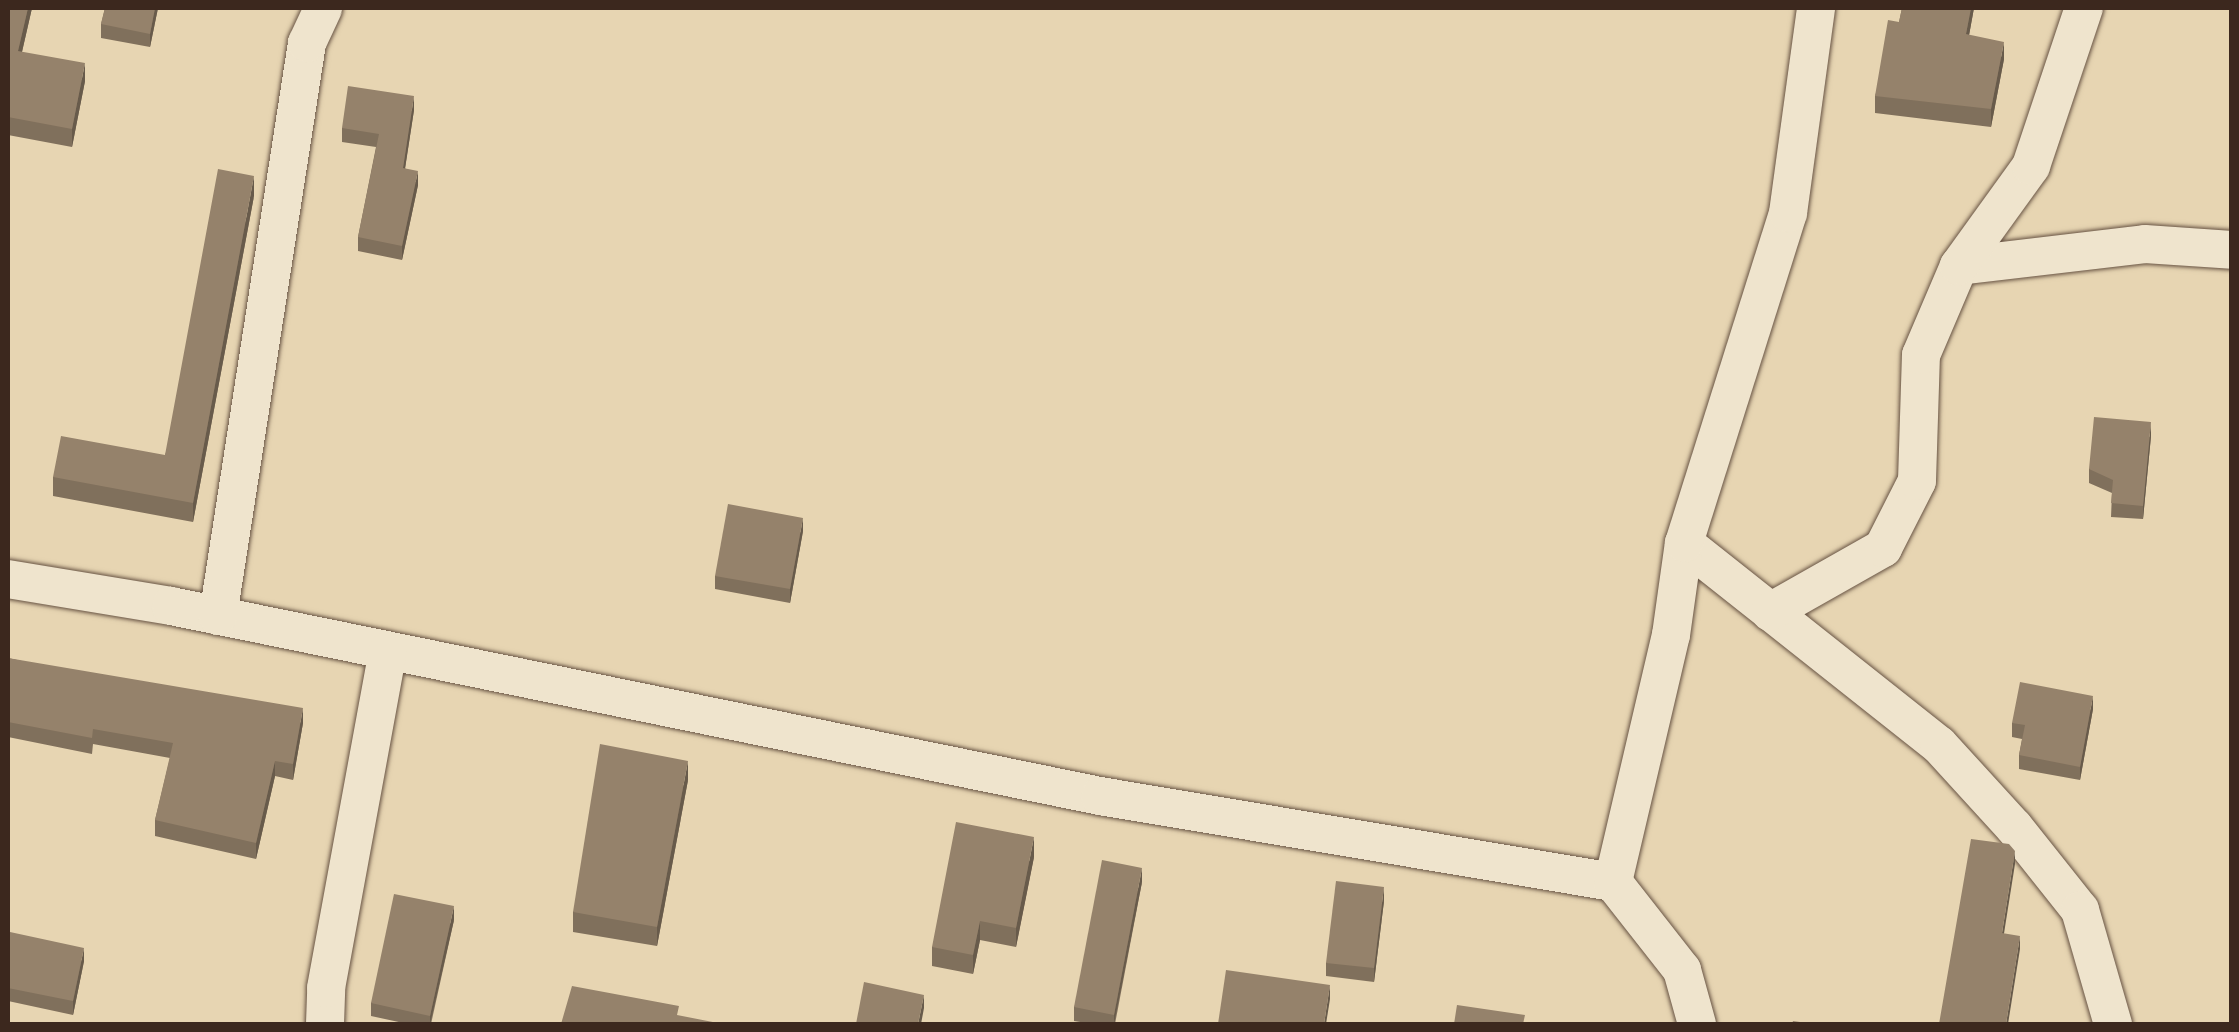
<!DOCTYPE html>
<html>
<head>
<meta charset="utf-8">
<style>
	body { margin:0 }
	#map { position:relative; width:2239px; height:1032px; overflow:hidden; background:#e7d5b2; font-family:"Libre Caslon Text",serif }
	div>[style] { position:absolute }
	.roads { filter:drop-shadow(0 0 2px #675343) drop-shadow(0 0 2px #675343) }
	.street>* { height:38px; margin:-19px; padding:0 19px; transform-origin:19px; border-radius:19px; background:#efe4cd }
	.wall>* { inset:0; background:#80705c }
	.shaded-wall>* { inset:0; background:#685b4b }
	.building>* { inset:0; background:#95826b }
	span { translate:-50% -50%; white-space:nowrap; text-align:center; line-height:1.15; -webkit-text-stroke:8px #efe4cd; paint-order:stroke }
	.frame { position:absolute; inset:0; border:10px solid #3c281e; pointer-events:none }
</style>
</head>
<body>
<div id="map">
	<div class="roads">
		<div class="street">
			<i style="left:1959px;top:266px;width:187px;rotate:-6.7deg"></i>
			<i style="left:2145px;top:244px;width:87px;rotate:3.9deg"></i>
			<i style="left:1684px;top:543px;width:325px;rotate:38.4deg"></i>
			<i style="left:1939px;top:745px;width:111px;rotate:47.6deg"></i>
			<i style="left:2014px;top:827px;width:106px;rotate:51.5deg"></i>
			<i style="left:2080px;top:910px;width:119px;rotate:73.9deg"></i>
			<i style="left:8px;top:579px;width:165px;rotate:9.4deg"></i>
			<i style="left:171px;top:606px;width:948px;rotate:11.56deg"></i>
			<i style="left:1100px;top:796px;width:520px;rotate:9.52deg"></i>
			<i style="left:1613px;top:882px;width:112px;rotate:51.9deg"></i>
			<i style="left:1682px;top:970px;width:56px;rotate:74.5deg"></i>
			<i style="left:1770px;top:612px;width:130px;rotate:-29.5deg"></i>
			<i style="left:1883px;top:548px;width:75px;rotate:-63.1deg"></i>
			<i style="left:1917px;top:481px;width:126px;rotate:-88.2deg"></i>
			<i style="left:1921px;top:355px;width:97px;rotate:-66.9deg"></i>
			<i style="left:1959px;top:266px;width:123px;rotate:-54.2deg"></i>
			<i style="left:2031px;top:166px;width:167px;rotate:-71.5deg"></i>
			<i style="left:218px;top:616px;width:580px;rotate:-81.17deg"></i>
			<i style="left:307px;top:43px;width:38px;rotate:-65deg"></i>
			<i style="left:1613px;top:882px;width:254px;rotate:-76.8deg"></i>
			<i style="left:1671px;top:635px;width:93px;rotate:-82deg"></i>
			<i style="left:1684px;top:543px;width:346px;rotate:-72.5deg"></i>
			<i style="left:1788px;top:213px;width:207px;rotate:-82.2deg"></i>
			<i style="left:325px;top:1024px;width:36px;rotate:-88deg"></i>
			<i style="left:326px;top:988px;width:343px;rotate:-79.6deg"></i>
		</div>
	</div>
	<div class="wall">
		<i style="clip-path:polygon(8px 8px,32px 8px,22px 52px,85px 81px,72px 147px,8px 135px)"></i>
		<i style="clip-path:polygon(105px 8px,158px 8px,150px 47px,101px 38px,101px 24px)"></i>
		<i style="clip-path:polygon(1902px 8px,1974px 8px,1969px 35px,2004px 59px,1991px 127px,1875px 113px,1875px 96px,1899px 22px)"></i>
		<i style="clip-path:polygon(414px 110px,405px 168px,418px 185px,402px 260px,358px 251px,358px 237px,376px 147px,342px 142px,342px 128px)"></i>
		<i style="clip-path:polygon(254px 196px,193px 522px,53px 496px,53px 477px,165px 455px)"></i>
		<i style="clip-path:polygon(2151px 436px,2143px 519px,2111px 517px,2112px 493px,2089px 483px,2089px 469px)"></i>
		<i style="clip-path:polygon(803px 531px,790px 603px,715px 589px,715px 576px)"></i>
		<i style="clip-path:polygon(8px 658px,303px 723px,293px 780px,275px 776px,256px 859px,155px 836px,155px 820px,170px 758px,93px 744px,92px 754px,8px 737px)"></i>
		<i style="clip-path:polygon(2093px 709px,2080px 780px,2019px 769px,2019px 755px,2022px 739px,2012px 737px,2012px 723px)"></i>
		<i style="clip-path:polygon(688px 780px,657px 946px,573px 932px,573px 912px)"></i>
		<i style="clip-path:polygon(1034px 857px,1016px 947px,980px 940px,973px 974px,932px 966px,932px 947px)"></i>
		<i style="clip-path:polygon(1142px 882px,1115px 1024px,1093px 1024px,1074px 1021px,1074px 1007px)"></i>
		<i style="clip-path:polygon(1384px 901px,1374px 982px,1326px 976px,1326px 963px)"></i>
		<i style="clip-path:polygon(454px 920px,431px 1024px,408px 1024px,371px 1016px,371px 1003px)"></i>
		<i style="clip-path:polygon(8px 943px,84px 961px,73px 1015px,8px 1001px)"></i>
	</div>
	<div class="shaded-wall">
		<i style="clip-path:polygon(28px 8px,32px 8px,18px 69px,18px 51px)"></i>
		<i style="clip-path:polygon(155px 8px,158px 8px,150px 47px,150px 34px)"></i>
		<i style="clip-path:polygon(1971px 8px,1974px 8px,1966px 52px,1966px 34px)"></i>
		<i style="clip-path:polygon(2004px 42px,2004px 59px,1991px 127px,1991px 109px)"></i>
		<i style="clip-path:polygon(85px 63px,85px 81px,72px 147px,72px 129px)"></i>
		<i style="clip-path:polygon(414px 96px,414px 110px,403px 182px,403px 168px)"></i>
		<i style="clip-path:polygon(418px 171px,418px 185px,402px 260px,402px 246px)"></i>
		<i style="clip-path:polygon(254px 176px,254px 196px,193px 522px,193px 503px)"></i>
		<i style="clip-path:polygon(2151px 422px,2151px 436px,2143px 519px,2143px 506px)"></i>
		<i style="clip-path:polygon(803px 518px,803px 531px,790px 603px,790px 589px)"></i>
		<i style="clip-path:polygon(2093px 696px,2093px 709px,2080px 780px,2080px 767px)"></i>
		<i style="clip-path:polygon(303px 708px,303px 723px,293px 780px,293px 764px)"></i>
		<i style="clip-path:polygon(275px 761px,275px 776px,256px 859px,256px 843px)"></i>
		<i style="clip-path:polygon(688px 761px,688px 780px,657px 946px,657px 927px)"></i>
		<i style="clip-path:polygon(1034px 837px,1034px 857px,1016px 947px,1016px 928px)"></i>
		<i style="clip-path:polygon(2015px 851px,2015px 864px,2002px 946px,2002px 933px)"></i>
		<i style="clip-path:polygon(1142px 868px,1142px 882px,1114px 1024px,1114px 1015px)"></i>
		<i style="clip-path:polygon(1384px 887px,1384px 901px,1374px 982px,1374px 968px)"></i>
		<i style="clip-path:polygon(454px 906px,454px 920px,430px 1024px,430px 1016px)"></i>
		<i style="clip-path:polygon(980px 921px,980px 940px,973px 974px,973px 955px)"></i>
		<i style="clip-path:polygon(2020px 936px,2020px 949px,2008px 1024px,2006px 1024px)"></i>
		<i style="clip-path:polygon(84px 948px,84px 961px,73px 1015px,73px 1001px)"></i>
		<i style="clip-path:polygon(1330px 985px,1330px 999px,1326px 1024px,1324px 1024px)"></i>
		<i style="clip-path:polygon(924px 995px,924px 1008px,921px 1024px,918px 1024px)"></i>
	</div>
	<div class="building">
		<i style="clip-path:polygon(8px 8px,28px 8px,18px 51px,85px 63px,72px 129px,8px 117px)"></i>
		<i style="clip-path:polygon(105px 8px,155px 8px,150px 34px,101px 24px)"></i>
		<i style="clip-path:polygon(1902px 8px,1971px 8px,1966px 34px,2004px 42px,1991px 109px,1875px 96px,1888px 20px,1899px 22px)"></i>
		<i style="clip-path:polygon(348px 86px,414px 96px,403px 168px,418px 171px,402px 246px,358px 237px,379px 134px,342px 128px)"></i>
		<i style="clip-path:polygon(218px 169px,254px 176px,193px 503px,53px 477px,61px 436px,165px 455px)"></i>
		<i style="clip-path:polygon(2094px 417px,2151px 422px,2143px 506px,2111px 503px,2113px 480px,2089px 469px)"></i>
		<i style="clip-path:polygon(728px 504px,803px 518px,790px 589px,715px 576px)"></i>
		<i style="clip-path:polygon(8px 658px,303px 708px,293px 764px,275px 761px,256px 843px,155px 820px,173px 743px,93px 729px,92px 738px,8px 722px)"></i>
		<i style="clip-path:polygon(2020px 682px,2093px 696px,2080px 767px,2019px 755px,2025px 725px,2012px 723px)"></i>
		<i style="clip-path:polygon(600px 744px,688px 761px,657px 927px,573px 912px)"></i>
		<i style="clip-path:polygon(956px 822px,1034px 837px,1016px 928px,980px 921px,973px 955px,932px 947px)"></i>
		<i style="clip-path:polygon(1971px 839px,2009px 844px,2015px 851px,2002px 933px,2020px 936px,2006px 1024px,1939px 1024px)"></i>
		<i style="clip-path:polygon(1102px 860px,1142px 868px,1114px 1015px,1074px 1007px)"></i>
		<i style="clip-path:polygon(1336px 881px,1384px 887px,1374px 968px,1326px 963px)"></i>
		<i style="clip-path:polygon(394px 894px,454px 906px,430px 1016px,371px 1003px)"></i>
		<i style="clip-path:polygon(10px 932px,84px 948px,73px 1001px,8px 988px,8px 943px)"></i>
		<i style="clip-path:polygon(1226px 970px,1330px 985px,1324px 1024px,1218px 1024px)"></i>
		<i style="clip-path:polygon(864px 982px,924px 995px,918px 1024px,856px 1024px)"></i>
		<i style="clip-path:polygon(572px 986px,679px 1006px,677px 1015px,723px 1024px,561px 1024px)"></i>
		<i style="clip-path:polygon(1457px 1005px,1525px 1015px,1523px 1024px,1454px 1024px)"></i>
		<i style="clip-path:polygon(1793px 1021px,1814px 1024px,1792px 1024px)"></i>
	</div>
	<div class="frame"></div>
</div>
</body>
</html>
